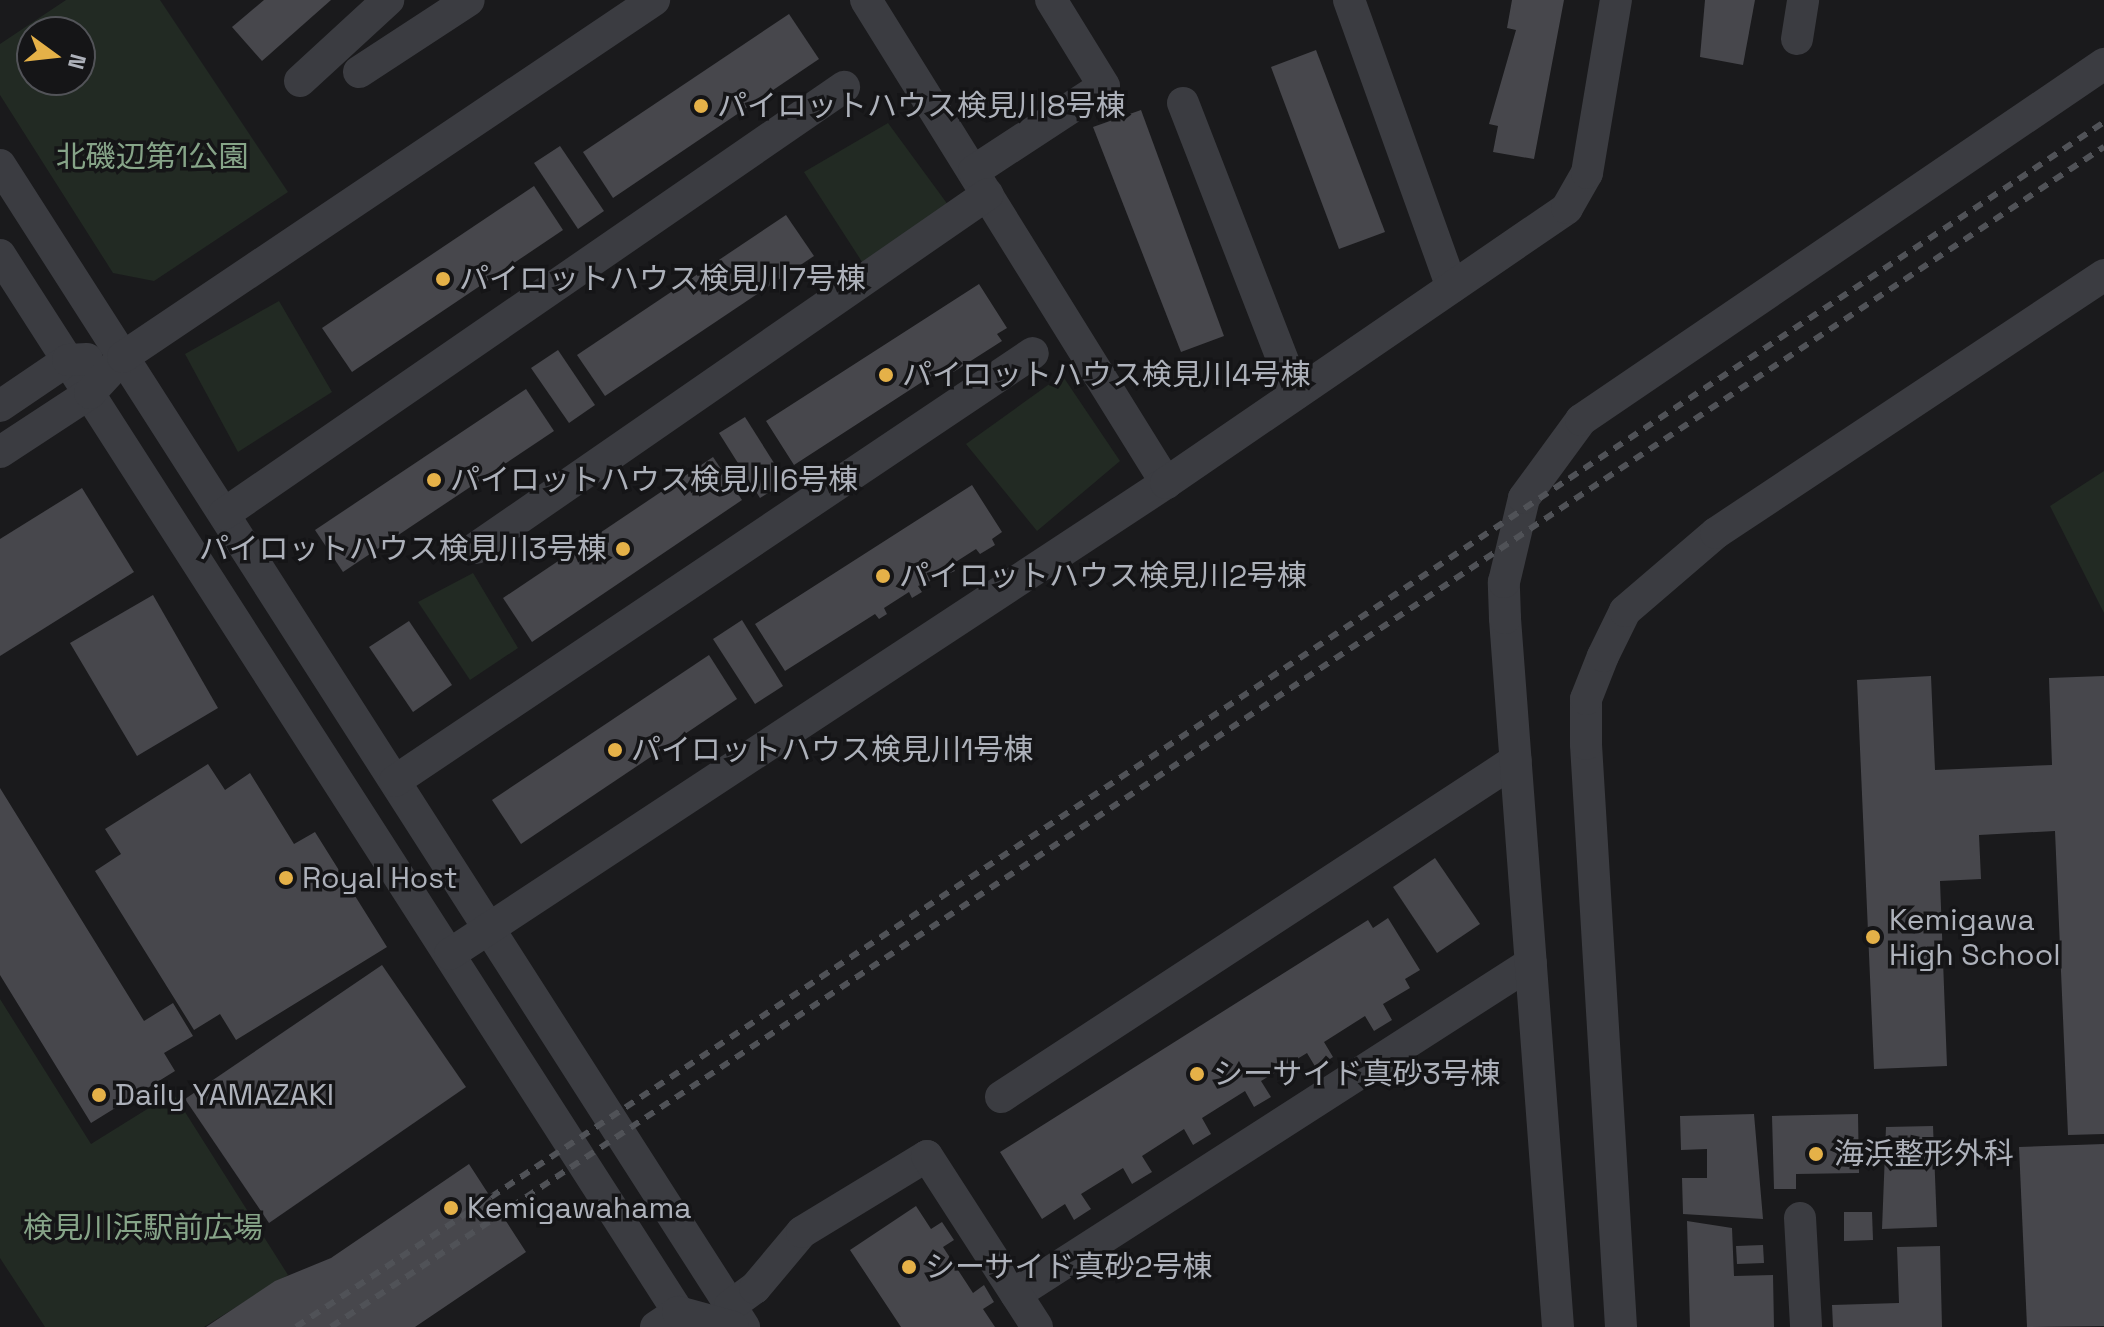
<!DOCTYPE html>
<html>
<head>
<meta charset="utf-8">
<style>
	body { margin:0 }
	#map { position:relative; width:2104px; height:1327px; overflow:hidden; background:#1a1a1c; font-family:"Space Grotesk","Noto Sans JP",sans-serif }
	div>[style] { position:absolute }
	.green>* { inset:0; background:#222a23 }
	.building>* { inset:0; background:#47474c }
	.minor>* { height:32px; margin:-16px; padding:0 16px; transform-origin:16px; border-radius:16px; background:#3b3c41 }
	.rail>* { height:6px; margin-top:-3px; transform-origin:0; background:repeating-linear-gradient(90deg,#505257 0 10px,transparent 0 18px) }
	.dots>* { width:22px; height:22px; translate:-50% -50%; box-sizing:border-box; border:4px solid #151517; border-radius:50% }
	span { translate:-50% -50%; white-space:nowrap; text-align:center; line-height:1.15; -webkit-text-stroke:7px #151517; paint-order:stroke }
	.poi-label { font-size:30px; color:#adb1ba }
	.left { translate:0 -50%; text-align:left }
	.right { translate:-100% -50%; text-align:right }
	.park-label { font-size:30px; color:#86a488 }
	.north { position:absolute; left:16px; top:16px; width:80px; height:80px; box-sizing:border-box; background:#151517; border:2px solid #525358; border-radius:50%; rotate:105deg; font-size:22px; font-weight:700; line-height:32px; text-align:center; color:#adb1ba }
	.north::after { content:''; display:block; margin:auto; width:28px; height:36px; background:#e5b148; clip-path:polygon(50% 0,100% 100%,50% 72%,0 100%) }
</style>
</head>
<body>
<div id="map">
	<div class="green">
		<i style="clip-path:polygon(evenodd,66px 0,160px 0,288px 192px,154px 281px,113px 273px,0 95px,0 44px,66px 0,32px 32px,80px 32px,80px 80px,32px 80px,32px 32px)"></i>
		<i style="clip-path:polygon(888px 123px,954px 213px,866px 268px,804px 172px)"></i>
		<i style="clip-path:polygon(279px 301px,332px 392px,238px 452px,185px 354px)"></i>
		<i style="clip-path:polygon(1062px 375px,1120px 461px,1037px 531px,966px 444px)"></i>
		<i style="clip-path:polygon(2104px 471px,2104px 613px,2050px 506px)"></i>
		<i style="clip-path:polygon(473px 573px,518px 648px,470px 680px,418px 602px)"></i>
		<i style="clip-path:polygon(0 999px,91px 1144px,173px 1093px,288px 1275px,204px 1327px,45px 1327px,0 1258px)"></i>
	</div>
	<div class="building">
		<i style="clip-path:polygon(264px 0,331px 0,262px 61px,232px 27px)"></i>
		<i style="clip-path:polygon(1512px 0,1564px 0,1534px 159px,1493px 152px,1498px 126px,1489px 124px,1516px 30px,1507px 28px)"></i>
		<i style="clip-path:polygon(1705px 0,1755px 0,1743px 65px,1700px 57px)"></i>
		<i style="clip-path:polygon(789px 14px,819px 59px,613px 198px,583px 152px)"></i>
		<i style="clip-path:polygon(1316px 50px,1385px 232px,1339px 249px,1271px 67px)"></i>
		<i style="clip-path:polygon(1141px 110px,1224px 336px,1181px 352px,1093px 127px)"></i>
		<i style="clip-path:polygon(560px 146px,604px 211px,578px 229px,534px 163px)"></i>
		<i style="clip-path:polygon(534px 186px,563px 230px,352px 372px,322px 328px)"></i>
		<i style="clip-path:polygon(786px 215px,814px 256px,605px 396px,577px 355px)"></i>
		<i style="clip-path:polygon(979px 284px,1007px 328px,997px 334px,1002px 341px,944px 378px,939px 371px,794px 465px,766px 421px)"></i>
		<i style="clip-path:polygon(558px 350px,595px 405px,569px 423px,531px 368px)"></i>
		<i style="clip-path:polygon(526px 389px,554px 431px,343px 572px,315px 530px)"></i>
		<i style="clip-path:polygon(745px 417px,786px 482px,760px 498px,719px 433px)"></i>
		<i style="clip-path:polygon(713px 457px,742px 500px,532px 642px,503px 598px)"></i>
		<i style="clip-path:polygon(972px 485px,1002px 532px,992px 539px,995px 545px,980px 554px,976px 549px,951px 565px,955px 571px,918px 586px,922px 592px,912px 598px,909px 592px,884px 608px,887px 614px,879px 619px,875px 614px,785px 671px,755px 624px)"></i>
		<i style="clip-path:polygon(82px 488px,134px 572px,0 656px,0 539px)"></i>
		<i style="clip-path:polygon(153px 595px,218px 708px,137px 756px,70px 643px)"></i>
		<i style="clip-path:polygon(742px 620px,783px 686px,755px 704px,713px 639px)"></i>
		<i style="clip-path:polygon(409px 621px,452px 685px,413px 712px,369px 647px)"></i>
		<i style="clip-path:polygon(709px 655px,737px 699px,521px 844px,492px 800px)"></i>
		<i style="clip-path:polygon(1931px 676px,1935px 770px,2052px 765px,2049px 678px,2104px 676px,2104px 1134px,2068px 1135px,2055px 831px,1979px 835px,1981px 879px,1940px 881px,1947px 1066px,1874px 1069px,1857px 680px)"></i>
		<i style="clip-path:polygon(208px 764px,225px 790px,250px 773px,294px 844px,315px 832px,387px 947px,236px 1040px,220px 1014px,194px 1030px,95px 871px,121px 854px,105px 829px)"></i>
		<i style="clip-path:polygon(0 788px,144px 1021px,173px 1003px,193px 1036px,164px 1053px,175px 1071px,91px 1123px,0 975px)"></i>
		<i style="clip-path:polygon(1435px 858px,1480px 924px,1437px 953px,1393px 887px)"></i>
		<i style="clip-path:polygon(1388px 918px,1420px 970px,1405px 979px,1410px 988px,1383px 1004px,1392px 1020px,1374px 1031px,1365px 1016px,1324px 1042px,1333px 1057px,1316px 1068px,1307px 1053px,1261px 1081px,1271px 1097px,1254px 1107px,1245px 1091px,1202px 1118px,1211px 1134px,1193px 1145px,1184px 1129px,1142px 1156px,1152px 1172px,1132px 1184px,1123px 1168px,1081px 1194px,1091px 1209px,1074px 1220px,1065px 1204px,1042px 1219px,1000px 1152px,1368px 920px,1373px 928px)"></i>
		<i style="clip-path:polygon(382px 965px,466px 1087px,269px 1223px,185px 1099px)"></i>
		<i style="clip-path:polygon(1754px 1114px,1763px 1219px,1683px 1214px,1682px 1178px,1707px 1178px,1707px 1149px,1681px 1150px,1680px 1116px)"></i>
		<i style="clip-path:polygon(1858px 1114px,1859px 1173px,1796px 1174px,1796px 1189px,1774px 1189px,1772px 1116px)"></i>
		<i style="clip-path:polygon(1933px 1126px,1937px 1227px,1882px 1229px,1886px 1127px)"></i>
		<i style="clip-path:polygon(2104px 1144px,2104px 1326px,2027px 1327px,2019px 1147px)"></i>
		<i style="clip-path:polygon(469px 1164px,526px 1252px,415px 1327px,206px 1327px,275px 1281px,331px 1258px)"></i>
		<i style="clip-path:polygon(916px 1206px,931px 1229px,942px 1222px,954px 1240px,943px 1247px,973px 1293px,984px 1285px,994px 1302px,983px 1309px,995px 1327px,901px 1327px,850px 1250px)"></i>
		<i style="clip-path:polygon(1844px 1212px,1872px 1212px,1873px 1240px,1844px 1241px)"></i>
		<i style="clip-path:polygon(1687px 1221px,1732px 1228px,1734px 1276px,1773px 1275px,1774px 1327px,1690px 1327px)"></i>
		<i style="clip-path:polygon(1763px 1245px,1764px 1263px,1737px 1264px,1736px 1246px)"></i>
		<i style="clip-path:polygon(1940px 1246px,1942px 1327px,1833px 1327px,1832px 1305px,1899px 1303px,1897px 1247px)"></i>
	</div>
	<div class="minor">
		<i style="left:866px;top:0;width:569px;rotate:58.15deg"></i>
		<i style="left:1349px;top:0;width:305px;rotate:70.3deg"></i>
		<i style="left:1797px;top:39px;width:39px;rotate:-81deg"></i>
		<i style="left:359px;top:72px;width:131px;rotate:-33.2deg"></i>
		<i style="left:300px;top:81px;width:120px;rotate:-42.6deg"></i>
		<i style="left:1183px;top:103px;width:312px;rotate:68.8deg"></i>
		<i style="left:0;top:165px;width:1380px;rotate:57.37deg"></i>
		<i style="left:974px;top:171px;width:155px;rotate:-33.2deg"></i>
		<i style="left:1104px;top:86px;width:101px;rotate:-121.6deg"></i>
		<i style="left:0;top:255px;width:1274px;rotate:57.31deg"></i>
		<i style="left:0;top:406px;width:82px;rotate:-34.1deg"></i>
		<i style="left:68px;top:360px;width:19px;rotate:-3deg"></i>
		<i style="left:0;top:452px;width:108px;rotate:-33.2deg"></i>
		<i style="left:90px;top:393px;width:49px;rotate:-47.5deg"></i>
		<i style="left:123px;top:357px;width:640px;rotate:-33.91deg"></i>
		<i style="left:224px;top:514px;width:753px;rotate:-34.56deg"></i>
		<i style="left:476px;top:548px;width:622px;rotate:-34.66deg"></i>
		<i style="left:395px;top:781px;width:768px;rotate:-33.86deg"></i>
		<i style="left:450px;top:954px;width:857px;rotate:-33.34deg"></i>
		<i style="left:1166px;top:483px;width:486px;rotate:-34.4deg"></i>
		<i style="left:1567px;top:208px;width:40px;rotate:-60.3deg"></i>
		<i style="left:1587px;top:173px;width:175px;rotate:-80.5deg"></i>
		<i style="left:1001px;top:1097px;width:615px;rotate:-33.2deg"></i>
		<i style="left:1800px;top:1218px;width:109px;rotate:86.8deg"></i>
		<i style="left:1016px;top:1294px;width:612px;rotate:-32.73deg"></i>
		<i style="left:730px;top:1306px;width:31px;rotate:-36deg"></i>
		<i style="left:755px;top:1288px;width:73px;rotate:-50deg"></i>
		<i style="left:802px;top:1232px;width:146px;rotate:-31.3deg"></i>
		<i style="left:927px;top:1156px;width:203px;rotate:57.2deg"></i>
		<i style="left:656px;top:1327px;width:27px;rotate:-34deg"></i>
		<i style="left:678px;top:1312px;width:57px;rotate:15.3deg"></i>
		<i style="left:1558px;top:1327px;width:711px;rotate:-94.28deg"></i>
		<i style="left:1505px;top:618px;width:36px;rotate:-92deg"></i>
		<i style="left:1504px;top:582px;width:86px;rotate:-76.6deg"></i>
		<i style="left:1524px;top:498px;width:97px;rotate:-53.8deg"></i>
		<i style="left:1581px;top:420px;width:633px;rotate:-34.24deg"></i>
		<i style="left:1621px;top:1327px;width:584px;rotate:-93.44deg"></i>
		<i style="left:1586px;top:744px;width:45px;rotate:-90deg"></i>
		<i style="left:1586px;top:699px;width:46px;rotate:-68.4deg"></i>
		<i style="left:1603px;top:656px;width:50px;rotate:-63.9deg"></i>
		<i style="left:1625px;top:611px;width:120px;rotate:-40.6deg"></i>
		<i style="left:1716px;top:533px;width:466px;rotate:-33.6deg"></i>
	</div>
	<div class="rail">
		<i style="left:296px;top:1327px;width:2173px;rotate:-33.68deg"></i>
		<i style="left:331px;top:1327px;width:2130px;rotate:-33.65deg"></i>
	</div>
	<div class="dots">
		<i style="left:701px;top:106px;background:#e5b148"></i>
		<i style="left:443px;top:279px;background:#e5b148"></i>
		<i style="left:886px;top:375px;background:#e5b148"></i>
		<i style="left:434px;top:480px;background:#e5b148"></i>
		<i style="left:623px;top:549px;background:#e5b148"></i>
		<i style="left:883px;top:576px;background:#e5b148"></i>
		<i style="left:615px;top:750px;background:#e5b148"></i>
		<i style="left:286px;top:878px;background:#e5b148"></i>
		<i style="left:1873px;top:937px;background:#e5b148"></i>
		<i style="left:1197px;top:1074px;background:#e5b148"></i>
		<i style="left:99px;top:1095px;background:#e5b148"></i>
		<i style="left:1816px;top:1154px;background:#e5b148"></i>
		<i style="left:451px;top:1208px;background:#e5b148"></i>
		<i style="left:909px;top:1267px;background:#e5b148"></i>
	</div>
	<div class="poi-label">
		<span class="left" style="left:717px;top:106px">パイロットハウス検見川8号棟</span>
		<span class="left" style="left:459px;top:279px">パイロットハウス検見川7号棟</span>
		<span class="left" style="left:902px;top:375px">パイロットハウス検見川4号棟</span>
		<span class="left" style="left:450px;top:480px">パイロットハウス検見川6号棟</span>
		<span class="right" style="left:607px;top:549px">パイロットハウス検見川3号棟</span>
		<span class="left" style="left:899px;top:576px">パイロットハウス検見川2号棟</span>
		<span class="left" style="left:631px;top:750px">パイロットハウス検見川1号棟</span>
		<span class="left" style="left:302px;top:878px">Royal Host</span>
		<span class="left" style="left:1889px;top:937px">Kemigawa<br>High School</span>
		<span class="left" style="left:1213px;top:1074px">シーサイド真砂3号棟</span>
		<span class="left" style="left:115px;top:1095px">Daily YAMAZAKI</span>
		<span class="left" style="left:1834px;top:1154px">海浜整形外科</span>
		<span class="left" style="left:467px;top:1208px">Kemigawahama</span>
		<span class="left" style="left:925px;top:1267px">シーサイド真砂2号棟</span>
	</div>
	<div class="park-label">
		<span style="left:152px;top:157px">北磯辺第1公園</span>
		<span style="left:143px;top:1228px">検見川浜駅前広場</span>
	</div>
	<div class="north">N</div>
</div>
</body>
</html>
